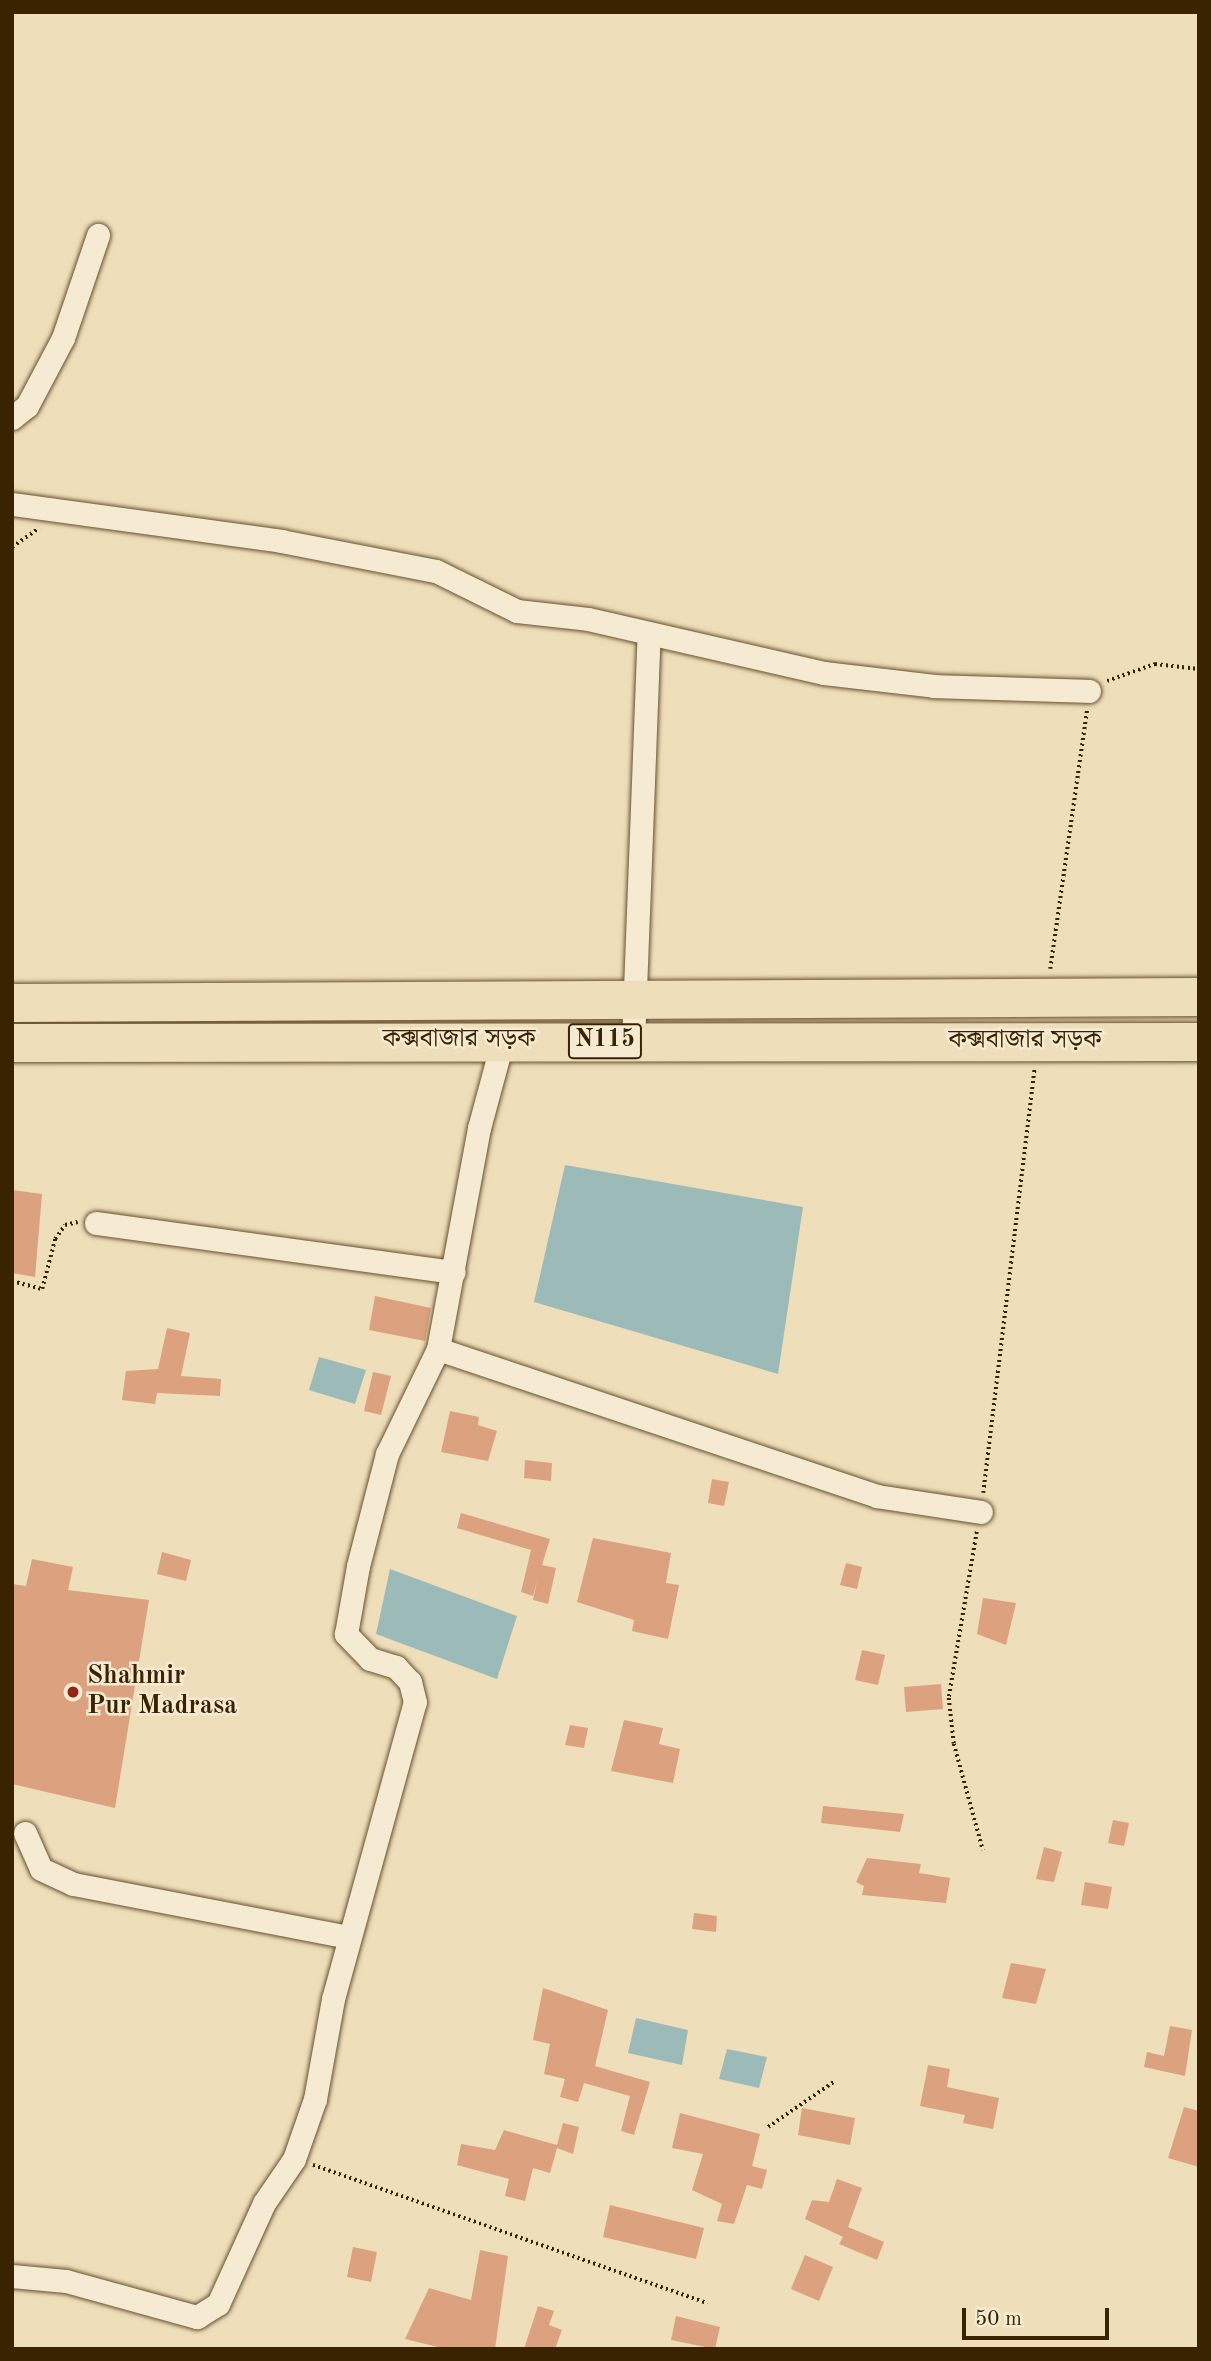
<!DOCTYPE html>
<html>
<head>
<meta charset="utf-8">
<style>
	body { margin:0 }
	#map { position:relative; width:1211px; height:2361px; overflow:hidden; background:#efdeba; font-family:"Old Standard TT","Noto Serif Bengali",serif }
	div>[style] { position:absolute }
	.water>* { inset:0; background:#9cbbb8 }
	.building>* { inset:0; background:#dca27f }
	.path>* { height:3.5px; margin-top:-1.75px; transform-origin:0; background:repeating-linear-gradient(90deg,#3a2300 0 2px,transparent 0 5.5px) }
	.roads { filter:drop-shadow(0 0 2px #67522e) drop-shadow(0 0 2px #67522e) }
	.street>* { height:23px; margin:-11.5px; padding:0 11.5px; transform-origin:11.5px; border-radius:11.5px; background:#f5ead2 }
	.highway>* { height:38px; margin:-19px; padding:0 19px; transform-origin:19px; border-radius:19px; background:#efdeba }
	.dots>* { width:19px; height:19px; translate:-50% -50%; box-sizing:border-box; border:4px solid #f5ead2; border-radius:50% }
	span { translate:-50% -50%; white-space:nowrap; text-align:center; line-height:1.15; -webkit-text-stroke:5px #f5ead2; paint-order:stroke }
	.shield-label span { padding:2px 5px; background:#f5ead2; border:2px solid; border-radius:5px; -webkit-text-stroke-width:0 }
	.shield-label { font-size:24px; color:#3a2300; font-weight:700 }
	.street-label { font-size:26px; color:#3a2300 }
	.poi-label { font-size:26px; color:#3a2300; font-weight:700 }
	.left { translate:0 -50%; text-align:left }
	.frame { position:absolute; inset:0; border:14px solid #3a2300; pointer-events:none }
	.scale { position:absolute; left:962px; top:2308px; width:147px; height:32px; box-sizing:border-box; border:4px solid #3a2300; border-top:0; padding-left:9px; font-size:21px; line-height:24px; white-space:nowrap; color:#3a2300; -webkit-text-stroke:5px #f5ead2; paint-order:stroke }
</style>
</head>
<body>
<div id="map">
	<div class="water">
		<i style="clip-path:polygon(565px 1165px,803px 1207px,778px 1374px,534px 1302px)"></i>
		<i style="clip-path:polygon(319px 1357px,366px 1370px,355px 1404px,309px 1390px)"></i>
		<i style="clip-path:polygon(390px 1569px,517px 1616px,497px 1679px,376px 1634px)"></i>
		<i style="clip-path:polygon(636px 2018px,688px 2030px,682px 2065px,628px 2053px)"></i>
		<i style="clip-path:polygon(727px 2049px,767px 2057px,759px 2088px,719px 2079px)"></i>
	</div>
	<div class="building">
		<i style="clip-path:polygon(12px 1190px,42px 1194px,35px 1277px,12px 1273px)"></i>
		<i style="clip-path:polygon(375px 1296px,431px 1308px,425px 1341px,369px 1330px)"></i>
		<i style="clip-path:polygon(167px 1328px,190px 1333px,181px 1376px,221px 1379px,220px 1396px,157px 1393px,155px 1404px,122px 1400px,126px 1371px,158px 1369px)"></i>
		<i style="clip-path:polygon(373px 1372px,391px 1376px,381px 1415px,364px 1411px)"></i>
		<i style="clip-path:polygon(450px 1411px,479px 1417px,478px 1425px,497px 1431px,488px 1461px,441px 1452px)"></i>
		<i style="clip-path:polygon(525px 1460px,552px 1463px,551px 1481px,524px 1478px)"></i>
		<i style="clip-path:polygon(712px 1479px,729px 1482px,724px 1506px,708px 1503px)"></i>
		<i style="clip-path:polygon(461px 1513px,550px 1539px,542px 1565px,556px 1568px,548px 1604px,533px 1600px,537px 1581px,533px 1596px,521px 1592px,531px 1550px,457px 1528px)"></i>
		<i style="clip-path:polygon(593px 1538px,671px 1553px,666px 1583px,679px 1585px,668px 1639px,632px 1631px,634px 1620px,577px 1602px)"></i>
		<i style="clip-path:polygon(162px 1552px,191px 1560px,186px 1581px,157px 1574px)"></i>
		<i style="clip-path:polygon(32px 1559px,73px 1567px,68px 1590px,149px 1600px,115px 1808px,12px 1784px,12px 1584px,26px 1586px)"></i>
		<i style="clip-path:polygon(846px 1563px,862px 1567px,857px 1589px,840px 1585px)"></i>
		<i style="clip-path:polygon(983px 1598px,1016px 1603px,1006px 1645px,977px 1634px)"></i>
		<i style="clip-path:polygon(862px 1650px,885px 1655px,878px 1685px,855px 1680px)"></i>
		<i style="clip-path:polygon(941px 1684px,943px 1709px,906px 1712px,904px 1687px)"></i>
		<i style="clip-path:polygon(624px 1720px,663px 1728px,659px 1744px,680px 1749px,673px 1783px,611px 1771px)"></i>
		<i style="clip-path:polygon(570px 1725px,588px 1728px,584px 1748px,565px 1745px)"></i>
		<i style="clip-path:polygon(823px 1806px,904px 1814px,900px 1832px,821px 1823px)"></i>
		<i style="clip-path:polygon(1113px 1820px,1129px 1823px,1124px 1846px,1108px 1843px)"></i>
		<i style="clip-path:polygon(1044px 1847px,1062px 1852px,1054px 1882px,1036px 1879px)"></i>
		<i style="clip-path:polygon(867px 1858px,921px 1864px,919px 1873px,950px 1878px,946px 1903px,862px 1895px,864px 1886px,856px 1882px)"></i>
		<i style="clip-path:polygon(1085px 1882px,1112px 1887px,1108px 1909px,1081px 1905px)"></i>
		<i style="clip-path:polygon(694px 1913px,717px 1916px,716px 1932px,692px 1929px)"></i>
		<i style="clip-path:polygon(1011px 1963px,1046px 1969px,1036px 2004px,1002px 1998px)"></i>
		<i style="clip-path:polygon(543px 1988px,608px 2010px,595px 2066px,650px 2082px,634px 2135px,621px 2131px,630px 2096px,584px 2083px,578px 2102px,560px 2097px,565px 2079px,544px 2074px,550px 2044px,533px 2040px)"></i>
		<i style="clip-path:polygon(1170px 2026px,1192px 2030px,1185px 2076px,1144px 2067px,1147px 2052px,1164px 2056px)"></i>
		<i style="clip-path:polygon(928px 2065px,950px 2069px,947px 2087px,999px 2098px,993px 2129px,963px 2123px,965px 2115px,920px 2106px)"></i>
		<i style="clip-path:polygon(1184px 2107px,1199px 2111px,1199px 2167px,1168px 2158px)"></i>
		<i style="clip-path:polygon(802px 2108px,855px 2118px,850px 2145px,798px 2135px)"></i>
		<i style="clip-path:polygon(680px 2113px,760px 2134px,752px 2166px,767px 2170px,762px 2189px,747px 2185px,734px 2224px,717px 2221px,722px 2204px,692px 2190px,703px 2154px,672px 2148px)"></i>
		<i style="clip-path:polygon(563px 2123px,579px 2127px,573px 2154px,557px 2148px,550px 2173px,533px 2168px,525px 2201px,505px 2196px,509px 2179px,457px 2165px,461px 2144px,495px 2150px,504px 2130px,557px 2145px)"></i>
		<i style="clip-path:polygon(837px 2179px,862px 2188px,848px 2227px,884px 2242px,877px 2260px,839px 2244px,843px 2237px,805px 2219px,812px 2200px,829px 2202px)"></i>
		<i style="clip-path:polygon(610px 2205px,704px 2228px,696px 2259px,603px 2237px)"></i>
		<i style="clip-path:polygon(353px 2247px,377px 2252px,371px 2282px,347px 2277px)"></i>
		<i style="clip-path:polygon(480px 2250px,508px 2256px,495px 2349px,446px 2349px,405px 2339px,429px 2288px,471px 2300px)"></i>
		<i style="clip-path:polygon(805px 2255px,833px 2267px,819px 2301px,791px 2289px)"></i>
		<i style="clip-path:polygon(538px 2306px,554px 2311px,549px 2325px,562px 2330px,555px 2349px,524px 2349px)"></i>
		<i style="clip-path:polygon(676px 2316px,720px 2327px,715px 2349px,671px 2340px)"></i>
	</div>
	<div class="path">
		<i style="left:12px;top:547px;width:33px;rotate:-35deg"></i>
		<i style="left:1107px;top:681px;width:51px;rotate:-19.5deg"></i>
		<i style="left:1155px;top:664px;width:44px;rotate:6.5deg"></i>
		<i style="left:1050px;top:969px;width:262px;rotate:-81.9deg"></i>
		<i style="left:12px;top:1281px;width:31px;rotate:15deg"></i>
		<i style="left:42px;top:1289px;width:52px;rotate:-75.4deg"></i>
		<i style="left:55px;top:1239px;width:17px;rotate:-54deg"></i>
		<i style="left:65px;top:1225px;width:13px;rotate:-13deg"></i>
		<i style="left:983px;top:1493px;width:426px;rotate:-83.1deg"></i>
		<i style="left:977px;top:1532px;width:168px;rotate:99.6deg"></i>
		<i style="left:949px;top:1698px;width:46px;rotate:83.8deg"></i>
		<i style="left:954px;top:1744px;width:110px;rotate:74.7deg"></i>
		<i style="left:768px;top:2127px;width:81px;rotate:-34.5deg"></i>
		<i style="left:313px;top:2165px;width:418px;rotate:19.3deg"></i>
	</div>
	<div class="roads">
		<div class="street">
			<i style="left:12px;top:418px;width:19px;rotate:-39deg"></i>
			<i style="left:27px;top:406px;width:77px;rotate:-62.1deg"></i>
			<i style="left:63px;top:338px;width:109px;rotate:-71.2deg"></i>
			<i style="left:12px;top:504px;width:272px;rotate:7.8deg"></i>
			<i style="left:281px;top:541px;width:158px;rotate:11deg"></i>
			<i style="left:436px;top:571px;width:90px;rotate:26.3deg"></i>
			<i style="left:517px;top:611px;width:71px;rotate:6.4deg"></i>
			<i style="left:588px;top:619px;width:242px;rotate:12.9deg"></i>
			<i style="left:824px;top:673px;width:111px;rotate:6.7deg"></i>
			<i style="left:934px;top:686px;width:155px;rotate:1.8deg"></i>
			<i style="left:633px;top:1042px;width:408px;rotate:-87.8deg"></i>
			<i style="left:96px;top:1223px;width:361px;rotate:7.8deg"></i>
			<i style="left:438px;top:1349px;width:463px;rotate:18.5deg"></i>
			<i style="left:877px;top:1496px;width:105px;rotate:8.7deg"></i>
			<i style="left:25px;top:1833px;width:39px;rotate:66deg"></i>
			<i style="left:41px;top:1869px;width:35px;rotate:25deg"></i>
			<i style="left:73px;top:1884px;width:281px;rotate:10.9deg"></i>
			<i style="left:12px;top:2276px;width:54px;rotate:5.3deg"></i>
			<i style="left:66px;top:2281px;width:136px;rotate:15.4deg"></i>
			<i style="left:197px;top:2317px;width:25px;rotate:-32deg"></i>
			<i style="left:218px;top:2304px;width:111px;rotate:-65.5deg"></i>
			<i style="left:264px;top:2203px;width:53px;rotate:-55.7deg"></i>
			<i style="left:294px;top:2159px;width:64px;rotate:-70.7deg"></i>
			<i style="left:315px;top:2099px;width:102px;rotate:-79.8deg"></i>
			<i style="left:333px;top:1999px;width:308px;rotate:-74.6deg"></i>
			<i style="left:415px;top:1702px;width:21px;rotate:-104deg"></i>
			<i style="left:410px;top:1682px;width:21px;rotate:-133deg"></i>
			<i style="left:396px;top:1667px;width:27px;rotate:-163deg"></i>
			<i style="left:370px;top:1659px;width:35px;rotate:-134deg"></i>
			<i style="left:346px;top:1634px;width:69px;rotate:-80deg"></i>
			<i style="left:358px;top:1566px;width:116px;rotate:-75.5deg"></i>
			<i style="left:387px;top:1454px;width:117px;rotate:-64.1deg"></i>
			<i style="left:438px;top:1349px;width:225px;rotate:-79.5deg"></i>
			<i style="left:479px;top:1128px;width:92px;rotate:-74.9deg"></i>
		</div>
		<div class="highway">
			<i style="left:12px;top:1003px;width:1187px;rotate:-0.29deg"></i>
			<i style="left:12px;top:1043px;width:1187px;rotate:-0.05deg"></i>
		</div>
	</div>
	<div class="dots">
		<i style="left:73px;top:1692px;background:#8f2418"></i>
	</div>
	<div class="shield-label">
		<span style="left:605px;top:1041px">N115</span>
	</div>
	<div class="street-label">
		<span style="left:459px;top:1040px">কক্সবাজার সড়ক</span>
		<span style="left:1025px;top:1041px">কক্সবাজার সড়ক</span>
	</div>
	<div class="poi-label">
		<span class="left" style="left:87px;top:1692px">Shahmir<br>Pur Madrasa</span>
	</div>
	<div class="frame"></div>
	<div class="scale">50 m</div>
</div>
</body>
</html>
